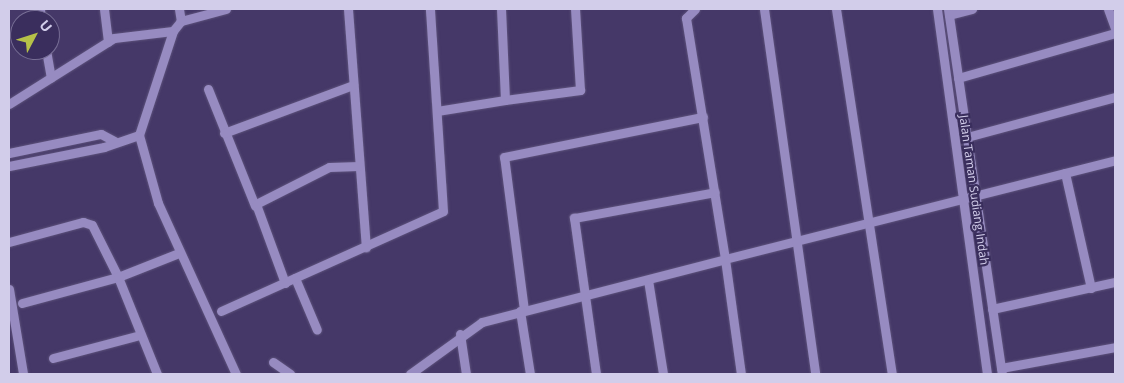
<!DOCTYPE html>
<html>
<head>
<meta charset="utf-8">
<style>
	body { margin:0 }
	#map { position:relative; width:1124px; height:383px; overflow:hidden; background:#453868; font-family:"Open Sans",sans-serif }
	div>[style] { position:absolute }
	.roads { filter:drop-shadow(0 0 1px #5d527b) drop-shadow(0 0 1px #5d527b) }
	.minor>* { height:9px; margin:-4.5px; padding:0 4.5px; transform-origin:4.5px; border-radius:4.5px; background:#978bc1 }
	span { translate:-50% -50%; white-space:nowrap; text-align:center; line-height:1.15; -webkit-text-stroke:4.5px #3a2e5d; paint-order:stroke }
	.street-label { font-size:12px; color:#d2cdea }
	.frame { position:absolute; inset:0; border:10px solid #d2cdea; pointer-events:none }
	.north { position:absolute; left:10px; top:10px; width:50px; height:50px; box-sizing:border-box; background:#3a2e5d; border:1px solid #776e95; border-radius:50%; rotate:50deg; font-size:14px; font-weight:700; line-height:20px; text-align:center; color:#d2cdea }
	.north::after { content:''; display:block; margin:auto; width:18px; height:22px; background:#b6c148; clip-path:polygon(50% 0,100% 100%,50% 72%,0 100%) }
</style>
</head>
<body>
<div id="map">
	<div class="roads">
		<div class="minor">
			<i style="left:40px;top:9px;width:11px;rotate:85deg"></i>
			<i style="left:104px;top:9px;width:33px;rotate:83deg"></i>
			<i style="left:179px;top:9px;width:12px;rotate:81deg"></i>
			<i style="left:226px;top:9px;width:47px;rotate:165.1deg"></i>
			<i style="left:181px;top:21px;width:13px;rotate:129deg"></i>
			<i style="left:173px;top:31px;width:109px;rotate:108.1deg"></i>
			<i style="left:139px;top:135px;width:71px;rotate:74.4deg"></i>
			<i style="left:158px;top:203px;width:188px;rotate:65.5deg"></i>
			<i style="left:348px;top:9px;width:239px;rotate:85.7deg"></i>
			<i style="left:695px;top:9px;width:13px;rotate:135deg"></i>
			<i style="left:686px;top:18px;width:244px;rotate:80.8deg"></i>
			<i style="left:725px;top:259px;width:402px;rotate:-14.2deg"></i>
			<i style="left:764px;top:9px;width:369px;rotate:82deg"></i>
			<i style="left:836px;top:9px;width:369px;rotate:81.3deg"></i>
			<i style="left:937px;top:9px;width:368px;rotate:82.2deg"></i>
			<i style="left:948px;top:9px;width:369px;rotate:81.6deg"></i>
			<i style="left:1108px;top:9px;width:20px;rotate:70deg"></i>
			<i style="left:949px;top:15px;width:24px;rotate:-15deg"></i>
			<i style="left:46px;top:50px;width:28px;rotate:80deg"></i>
			<i style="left:958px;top:78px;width:163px;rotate:-16deg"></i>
			<i style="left:208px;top:89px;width:126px;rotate:68.1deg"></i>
			<i style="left:505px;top:100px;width:76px;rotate:-7.6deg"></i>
			<i style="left:580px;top:90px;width:81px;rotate:-93.5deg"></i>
			<i style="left:9px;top:104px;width:124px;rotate:-32.2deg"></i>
			<i style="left:114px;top:38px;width:59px;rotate:-6.8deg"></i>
			<i style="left:437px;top:111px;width:69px;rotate:-9.2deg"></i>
			<i style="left:505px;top:100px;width:91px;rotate:-92.5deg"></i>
			<i style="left:224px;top:133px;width:138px;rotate:-20.4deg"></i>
			<i style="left:967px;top:137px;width:153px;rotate:-15.1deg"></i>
			<i style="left:9px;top:153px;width:94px;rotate:-11.7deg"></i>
			<i style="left:101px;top:134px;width:15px;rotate:28deg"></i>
			<i style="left:9px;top:166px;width:97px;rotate:-11.3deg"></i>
			<i style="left:104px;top:147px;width:37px;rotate:-19deg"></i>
			<i style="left:1065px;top:173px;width:118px;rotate:77.3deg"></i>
			<i style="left:9px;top:242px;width:77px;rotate:-15.1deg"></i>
			<i style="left:83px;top:222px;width:9px;rotate:18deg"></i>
			<i style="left:92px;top:225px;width:58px;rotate:63.4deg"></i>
			<i style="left:118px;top:277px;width:105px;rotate:68.1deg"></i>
			<i style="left:295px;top:278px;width:56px;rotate:67.1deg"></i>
			<i style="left:648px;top:280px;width:95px;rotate:80.9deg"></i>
			<i style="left:285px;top:283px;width:84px;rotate:-110.2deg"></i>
			<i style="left:256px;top:204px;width:82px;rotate:-26.9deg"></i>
			<i style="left:329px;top:167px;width:30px;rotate:-2deg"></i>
			<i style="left:9px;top:289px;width:86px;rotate:80.6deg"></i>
			<i style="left:22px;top:303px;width:99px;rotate:-15.2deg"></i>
			<i style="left:118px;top:277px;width:66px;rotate:-21.5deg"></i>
			<i style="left:992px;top:309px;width:126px;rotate:-12.4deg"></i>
			<i style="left:524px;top:310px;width:154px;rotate:-97.4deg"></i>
			<i style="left:504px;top:157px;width:203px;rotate:-11.4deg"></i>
			<i style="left:221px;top:311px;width:243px;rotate:-24.2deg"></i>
			<i style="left:443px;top:211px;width:202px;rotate:-93.7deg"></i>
			<i style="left:520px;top:311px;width:64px;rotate:81deg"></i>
			<i style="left:460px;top:334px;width:40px;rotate:81.5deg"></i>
			<i style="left:53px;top:358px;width:90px;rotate:-14.8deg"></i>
			<i style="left:273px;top:362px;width:21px;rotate:35deg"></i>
			<i style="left:1001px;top:368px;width:116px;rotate:-10.4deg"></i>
			<i style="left:410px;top:374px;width:89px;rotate:-35.8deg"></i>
			<i style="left:482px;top:322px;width:251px;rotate:-14.5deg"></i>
			<i style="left:725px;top:259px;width:116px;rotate:82.1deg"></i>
			<i style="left:596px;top:374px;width:158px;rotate:-98deg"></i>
			<i style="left:574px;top:218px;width:143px;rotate:-10.4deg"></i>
		</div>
	</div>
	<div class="street-label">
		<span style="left:974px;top:190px;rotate:82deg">Jalan Taman Sudiang Indah</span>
	</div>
	<div class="frame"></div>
	<div class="north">U</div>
</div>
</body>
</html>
